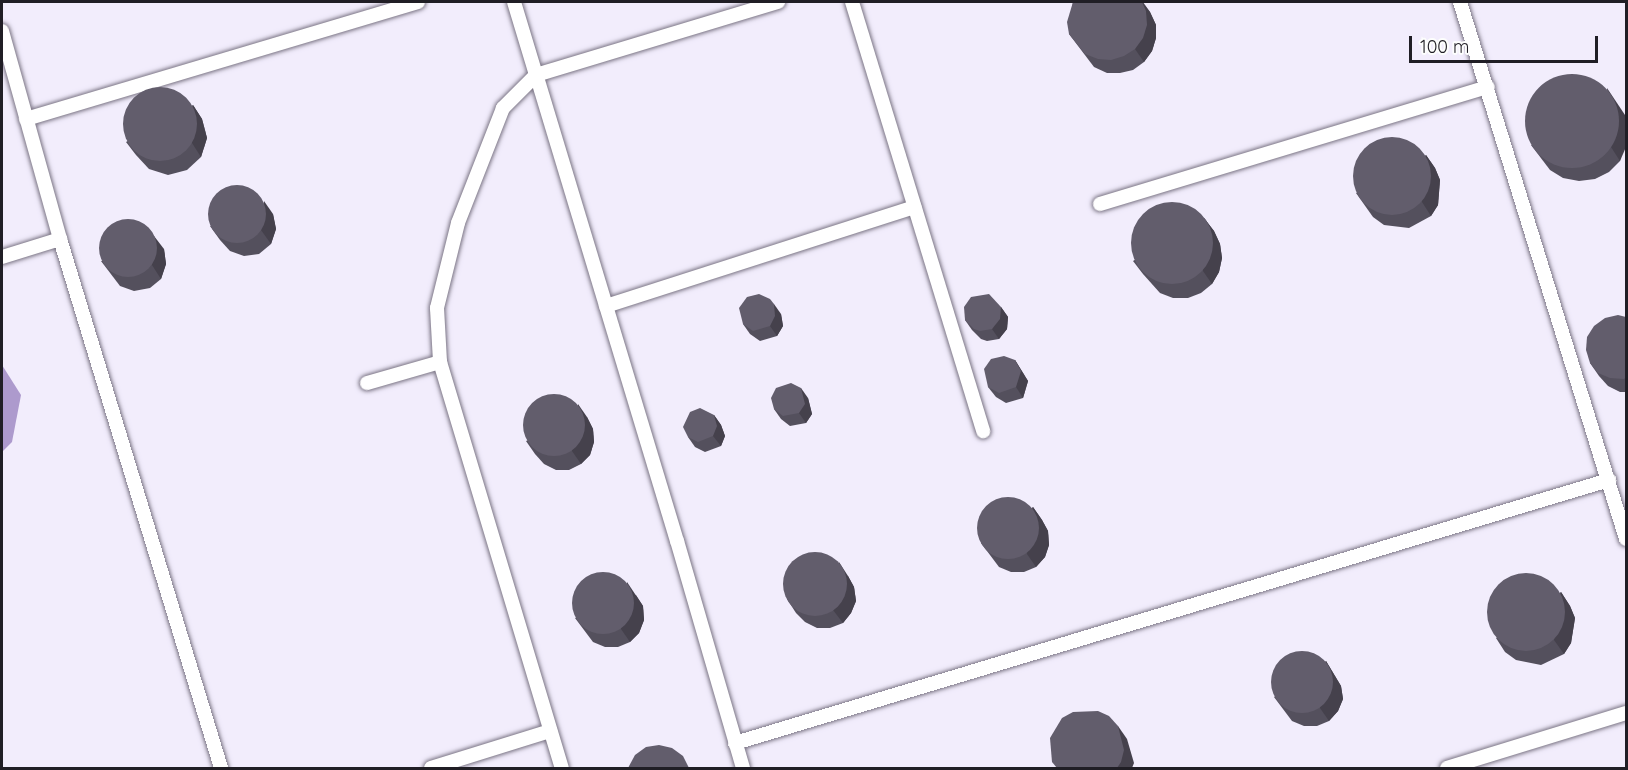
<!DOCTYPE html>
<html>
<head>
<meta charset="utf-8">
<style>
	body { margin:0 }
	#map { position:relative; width:1628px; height:770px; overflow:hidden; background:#f2edfc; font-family:Quicksand,sans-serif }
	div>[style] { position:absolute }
	.water>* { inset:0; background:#ad9acd }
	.roads { filter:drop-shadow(0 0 2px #7b7585) drop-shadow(0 0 2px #7b7585) }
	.minor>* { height:14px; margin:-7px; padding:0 7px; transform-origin:7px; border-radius:7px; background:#fff }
	.wall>* { inset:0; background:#54505d }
	.shaded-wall>* { inset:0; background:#45414c }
	.building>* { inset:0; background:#625d6c }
	.round { border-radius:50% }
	span { translate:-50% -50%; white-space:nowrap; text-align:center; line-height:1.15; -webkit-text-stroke:6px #fdfefd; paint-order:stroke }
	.frame { position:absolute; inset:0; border:3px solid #201e25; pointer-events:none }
	.scale { position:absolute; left:1409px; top:36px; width:189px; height:27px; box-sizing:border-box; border:3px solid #201e25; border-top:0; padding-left:8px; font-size:18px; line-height:21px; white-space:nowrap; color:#201e25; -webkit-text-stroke:4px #fdfefd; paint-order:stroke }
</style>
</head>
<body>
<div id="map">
	<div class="water">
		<i style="clip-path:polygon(2px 365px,21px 395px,12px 442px,2px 452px)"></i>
	</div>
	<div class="roads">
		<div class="minor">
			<i style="left:514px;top:2px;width:76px;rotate:73.2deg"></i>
			<i style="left:536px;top:75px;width:47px;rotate:135deg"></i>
			<i style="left:503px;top:108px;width:123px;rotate:111.4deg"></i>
			<i style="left:458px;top:223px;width:88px;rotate:103.9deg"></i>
			<i style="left:437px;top:308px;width:54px;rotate:86.8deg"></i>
			<i style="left:440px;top:362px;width:424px;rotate:73.3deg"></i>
			<i style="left:852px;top:2px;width:449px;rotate:73deg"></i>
			<i style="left:1460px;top:2px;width:562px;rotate:72.82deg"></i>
			<i style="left:2px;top:31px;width:216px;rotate:74.4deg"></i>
			<i style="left:60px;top:239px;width:553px;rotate:73.07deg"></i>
			<i style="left:26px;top:119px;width:409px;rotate:-16.6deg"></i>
			<i style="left:1100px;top:204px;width:405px;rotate:-16.8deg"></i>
			<i style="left:2px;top:257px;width:61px;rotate:-17.2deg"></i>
			<i style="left:606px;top:306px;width:324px;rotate:-17.8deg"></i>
			<i style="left:367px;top:383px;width:76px;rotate:-16deg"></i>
			<i style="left:735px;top:743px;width:913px;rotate:-16.75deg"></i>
			<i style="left:431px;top:768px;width:125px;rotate:-17.3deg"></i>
			<i style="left:743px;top:768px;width:236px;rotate:-106.2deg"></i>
			<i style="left:677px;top:541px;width:487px;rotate:-106.8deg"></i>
			<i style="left:536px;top:75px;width:253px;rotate:-16.8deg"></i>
			<i style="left:1447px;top:768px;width:187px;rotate:-17.1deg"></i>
		</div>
	</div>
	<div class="wall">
		<i style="clip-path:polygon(1073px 2px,1143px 2px,1150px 12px,1156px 25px,1156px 38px,1152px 51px,1144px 62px,1133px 70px,1120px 73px,1107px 73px,1094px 67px,1069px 34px)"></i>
		<i style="clip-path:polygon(193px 105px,202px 119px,207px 138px,201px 157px,187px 170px,168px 175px,149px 169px,136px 155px,126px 142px)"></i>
		<i style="clip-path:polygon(1625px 115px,1620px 161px,1609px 172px,1595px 179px,1579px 181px,1563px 178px,1550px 170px,1531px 145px)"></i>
		<i style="clip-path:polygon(1426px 155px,1435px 168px,1440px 180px,1438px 205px,1431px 216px,1409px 228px,1384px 225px,1373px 217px,1356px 193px)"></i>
		<i style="clip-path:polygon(273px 214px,276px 229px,271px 244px,259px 254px,244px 256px,230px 251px,220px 240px,210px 226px)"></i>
		<i style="clip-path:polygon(1204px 218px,1214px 231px,1220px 244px,1222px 258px,1219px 272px,1212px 284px,1201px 293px,1188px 298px,1173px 298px,1160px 293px,1143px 274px,1133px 261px)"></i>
		<i style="clip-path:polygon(164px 249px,166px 264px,161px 279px,150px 288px,134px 291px,120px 286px,101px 261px)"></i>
		<i style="clip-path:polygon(1001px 307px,1008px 317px,1007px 329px,999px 339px,987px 341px,981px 339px,972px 330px,965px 320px)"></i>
		<i style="clip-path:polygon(781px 314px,783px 326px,777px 336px,760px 341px,750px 334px,743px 324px)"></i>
		<i style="clip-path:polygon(1626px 317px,1626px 392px,1620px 392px,1608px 386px,1599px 376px,1590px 363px)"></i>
		<i style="clip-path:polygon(1015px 360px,1028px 381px,1023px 398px,1006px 403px,996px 397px,988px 387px)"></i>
		<i style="clip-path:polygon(808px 398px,812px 414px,806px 423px,790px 426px,781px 419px,774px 409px)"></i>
		<i style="clip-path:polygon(714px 415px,721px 425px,725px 436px,721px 446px,705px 452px,695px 447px,688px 437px)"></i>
		<i style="clip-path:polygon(587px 417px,593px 429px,594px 442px,590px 455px,581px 464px,569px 470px,556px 470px,544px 464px,535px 454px,526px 441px)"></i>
		<i style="clip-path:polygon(1033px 507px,1042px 520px,1048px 531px,1049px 545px,1045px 557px,1036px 567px,1024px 572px,1011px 572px,999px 567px,981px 543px)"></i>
		<i style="clip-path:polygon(848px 576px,854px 587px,856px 601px,851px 613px,843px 623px,830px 628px,817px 628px,805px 622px,796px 613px,787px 599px)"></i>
		<i style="clip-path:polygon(1561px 592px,1570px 606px,1575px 618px,1571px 643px,1564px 654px,1541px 665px,1516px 660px,1505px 652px,1496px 638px)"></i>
		<i style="clip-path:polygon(636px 595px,643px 606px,644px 620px,639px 633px,630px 642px,618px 647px,605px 647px,593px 642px,575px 618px)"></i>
		<i style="clip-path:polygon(1326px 661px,1341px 686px,1343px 699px,1338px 711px,1329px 721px,1317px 726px,1304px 726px,1292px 721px,1274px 697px)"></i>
	</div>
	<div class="shaded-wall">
		<i style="clip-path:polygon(1142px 2px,1150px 12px,1156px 25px,1156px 38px,1152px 51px,1144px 62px,1135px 49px)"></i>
		<i style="clip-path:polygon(1607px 88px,1625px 115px,1626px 122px,1626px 147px,1620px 161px,1611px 147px)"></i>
		<i style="clip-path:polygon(193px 105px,202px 119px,207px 138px,201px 157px,192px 143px)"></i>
		<i style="clip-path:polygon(1426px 155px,1435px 168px,1440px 180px,1438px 205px,1431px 216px,1422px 202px)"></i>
		<i style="clip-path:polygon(264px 201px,273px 214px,276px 229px,271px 244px,261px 230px)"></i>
		<i style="clip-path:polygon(1204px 218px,1214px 231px,1220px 244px,1222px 258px,1219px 272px,1212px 284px,1203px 271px)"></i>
		<i style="clip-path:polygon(154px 236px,164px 249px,166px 264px,161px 279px,152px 265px)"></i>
		<i style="clip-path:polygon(774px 304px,781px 314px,783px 326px,777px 336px,770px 326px)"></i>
		<i style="clip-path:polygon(1001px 307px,1008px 317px,1007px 329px,999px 339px,992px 329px)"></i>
		<i style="clip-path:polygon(1015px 360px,1028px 381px,1023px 398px,1016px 387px)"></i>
		<i style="clip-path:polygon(801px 388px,808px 398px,812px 414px,806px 423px,799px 413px)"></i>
		<i style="clip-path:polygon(578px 404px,587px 417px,593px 429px,594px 442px,590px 455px,581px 464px,572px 451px)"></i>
		<i style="clip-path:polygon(714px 415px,721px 425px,725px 436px,721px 446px,713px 436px)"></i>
		<i style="clip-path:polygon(1033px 507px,1042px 520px,1048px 531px,1049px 545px,1045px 557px,1036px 567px,1027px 554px)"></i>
		<i style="clip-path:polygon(839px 562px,848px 576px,854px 587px,856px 601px,851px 613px,843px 623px,833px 610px)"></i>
		<i style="clip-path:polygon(627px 582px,643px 606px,644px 620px,639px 633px,630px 642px,621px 629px)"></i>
		<i style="clip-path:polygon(1561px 592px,1570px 606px,1575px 618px,1571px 643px,1564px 654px,1554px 640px)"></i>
		<i style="clip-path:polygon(1326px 661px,1341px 686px,1343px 699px,1338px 711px,1329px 721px,1320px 708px)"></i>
		<i style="clip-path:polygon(1118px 726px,1127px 739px,1134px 763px,1132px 768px,1117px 768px)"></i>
	</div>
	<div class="building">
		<i style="clip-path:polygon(1073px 2px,1142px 2px,1146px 11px,1147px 25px,1143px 38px,1135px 49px,1124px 56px,1111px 60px,1098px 59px,1085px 54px,1069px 34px,1067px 22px)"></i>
		<i class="round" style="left:1525px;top:74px;width:94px;height:94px"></i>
		<i class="round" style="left:123px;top:87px;width:74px;height:74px"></i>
		<i class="round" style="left:1353px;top:137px;width:78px;height:78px"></i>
		<i class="round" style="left:208px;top:185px;width:58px;height:58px"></i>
		<i class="round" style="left:1131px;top:202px;width:82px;height:82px"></i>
		<i class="round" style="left:99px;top:219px;width:58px;height:58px"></i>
		<i style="clip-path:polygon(759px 294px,770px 299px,774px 304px,775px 316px,770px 326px,753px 331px,743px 324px,739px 308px,747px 297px)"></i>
		<i style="clip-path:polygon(989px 294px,1001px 307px,1000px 319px,992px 329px,980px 331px,974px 329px,965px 320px,964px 307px,971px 297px)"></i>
		<i style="clip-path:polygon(1618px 315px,1626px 317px,1626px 377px,1624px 379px,1610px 378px,1598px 373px,1590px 363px,1586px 350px,1587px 337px,1594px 326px,1605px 318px)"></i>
		<i style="clip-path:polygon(1004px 356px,1015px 360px,1021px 371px,1016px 387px,999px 393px,988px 387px,984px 369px,991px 359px)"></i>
		<i style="clip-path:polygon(791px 383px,801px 388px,805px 404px,799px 413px,783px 416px,774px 409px,771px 398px,776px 388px)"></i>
		<i class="round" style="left:523px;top:394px;width:62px;height:62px"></i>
		<i style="clip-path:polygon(700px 408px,714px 415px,717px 426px,713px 436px,698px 442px,688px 437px,683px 427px,690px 412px)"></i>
		<i class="round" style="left:977px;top:497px;width:62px;height:62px"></i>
		<i class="round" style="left:783px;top:552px;width:64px;height:64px"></i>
		<i class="round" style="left:572px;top:572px;width:62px;height:62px"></i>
		<i class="round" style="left:1487px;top:573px;width:78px;height:78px"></i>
		<i class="round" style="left:1271px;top:651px;width:62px;height:62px"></i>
		<i style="clip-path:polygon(1098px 711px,1109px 716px,1118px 726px,1124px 750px,1121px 762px,1117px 768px,1057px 768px,1052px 762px,1050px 738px,1062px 718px,1073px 712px)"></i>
		<i style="clip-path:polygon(659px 745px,672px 748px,683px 756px,689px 768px,628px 768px,635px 755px,646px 747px)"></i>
	</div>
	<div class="frame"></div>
	<div class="scale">100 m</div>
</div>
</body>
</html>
